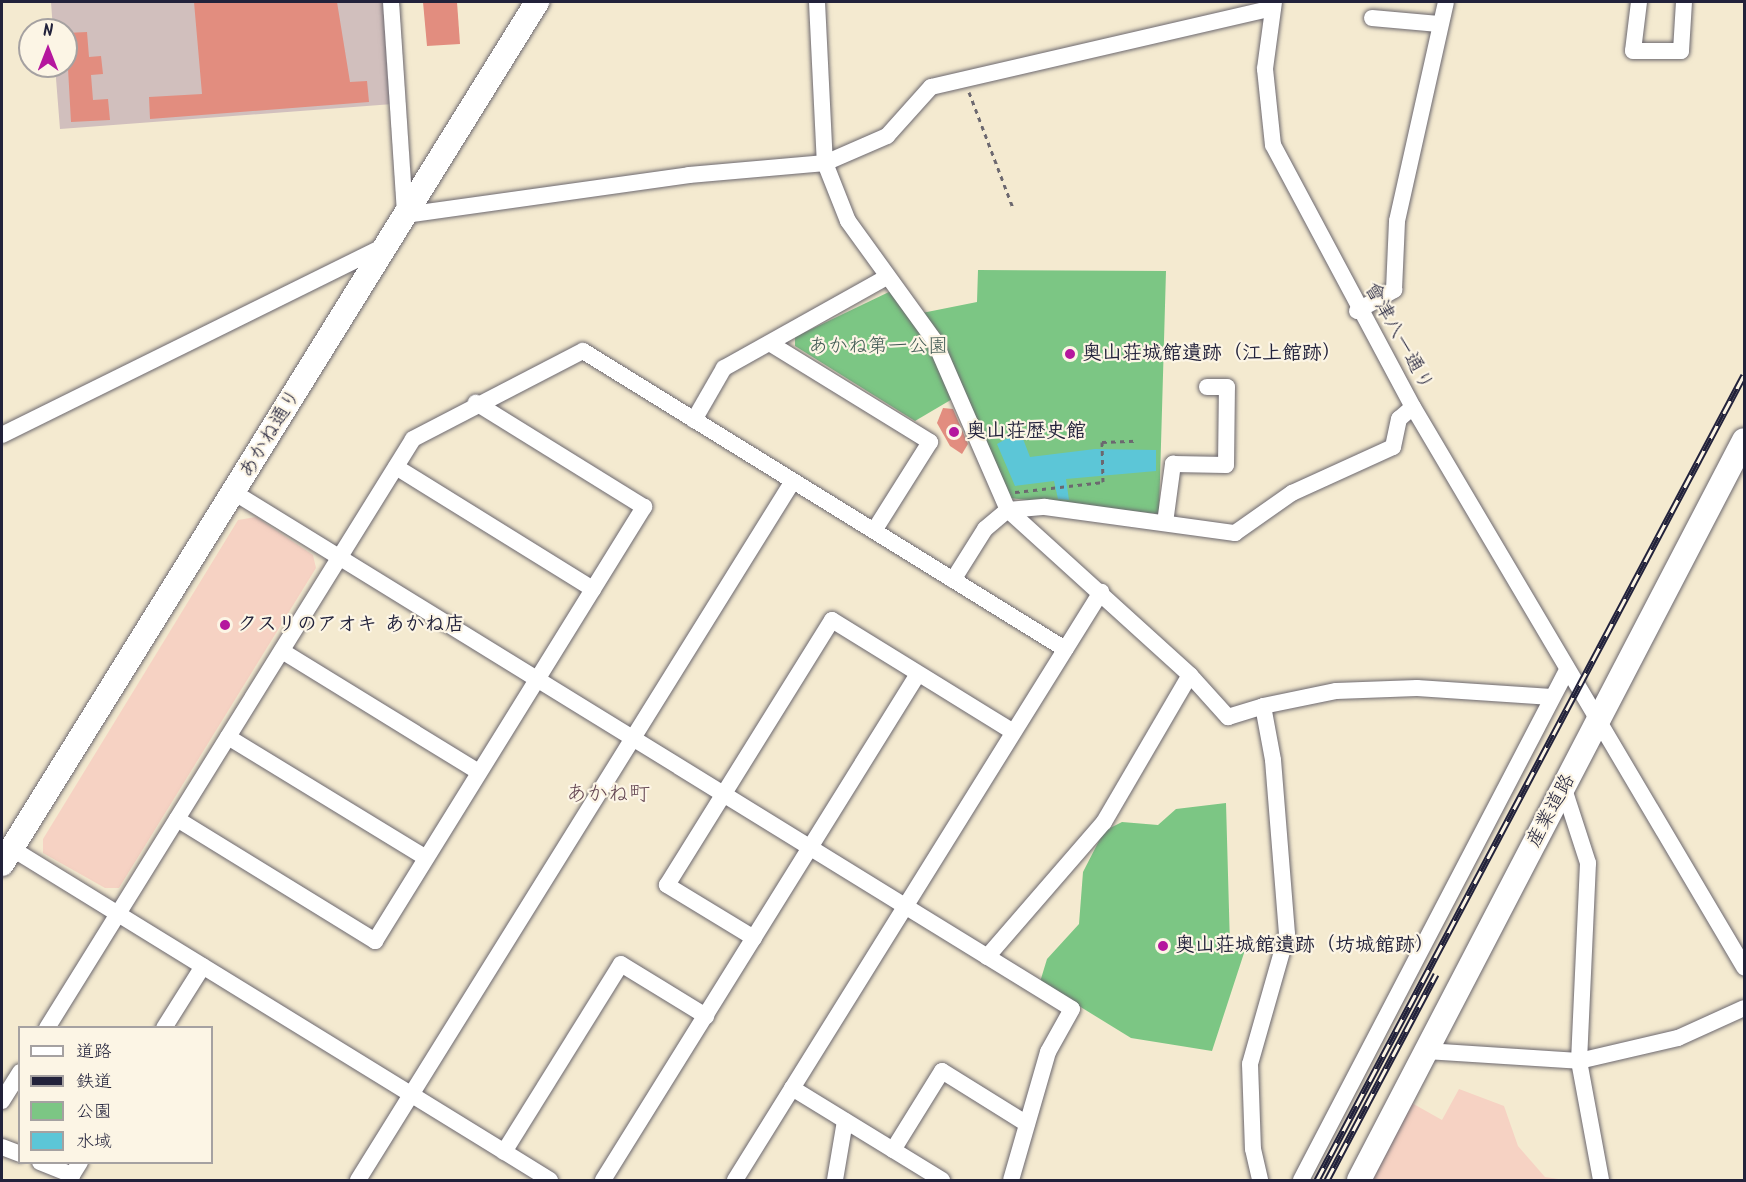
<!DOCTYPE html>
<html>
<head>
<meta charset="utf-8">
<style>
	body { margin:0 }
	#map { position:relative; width:1746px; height:1182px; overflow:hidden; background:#f4ead0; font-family:Kalam,"Klee One",sans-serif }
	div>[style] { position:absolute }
	.built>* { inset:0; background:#f6d2c3 }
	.industrial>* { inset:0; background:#d1bfbd }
	.green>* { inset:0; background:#7cc684 }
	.water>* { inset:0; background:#5cc6d7 }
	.building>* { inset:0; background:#e28d7f }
	.path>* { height:3px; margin-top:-1.5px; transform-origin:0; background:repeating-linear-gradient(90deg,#6c686f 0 4.5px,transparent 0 9px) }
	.roads { filter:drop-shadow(0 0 2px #6c686f) drop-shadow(0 0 2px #6c686f) }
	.street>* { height:16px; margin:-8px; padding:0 8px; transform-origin:8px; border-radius:8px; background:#fff }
	.secondary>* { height:24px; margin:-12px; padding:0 12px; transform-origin:12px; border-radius:12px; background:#fff }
	.rail>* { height:7px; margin-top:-3.5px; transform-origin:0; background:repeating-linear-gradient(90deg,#fcf5e5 0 14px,#22223b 0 28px); box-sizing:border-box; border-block:2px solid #22223b }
	.dots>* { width:16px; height:16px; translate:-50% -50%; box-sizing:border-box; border:3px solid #fcf5e5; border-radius:50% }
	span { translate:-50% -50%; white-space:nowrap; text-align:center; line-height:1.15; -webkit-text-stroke:4.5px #fcf5e5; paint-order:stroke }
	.street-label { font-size:20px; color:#22223b }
	.park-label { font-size:20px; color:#425b55 }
	.poi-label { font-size:20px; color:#22223b; font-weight:700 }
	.left { translate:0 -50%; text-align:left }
	.neighbourhood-label { font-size:21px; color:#654753 }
	.frame { position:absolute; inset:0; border:3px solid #22223b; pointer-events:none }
	.legend { position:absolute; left:18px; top:1026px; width:195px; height:138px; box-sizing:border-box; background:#fcf5e5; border:2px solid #a5a1a1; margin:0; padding:8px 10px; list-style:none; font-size:18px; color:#22223b }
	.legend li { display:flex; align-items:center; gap:12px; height:30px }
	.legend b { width:30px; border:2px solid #a5a1a1 }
	.north { position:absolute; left:18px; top:18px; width:60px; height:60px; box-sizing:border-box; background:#fcf5e5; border:2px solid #a5a1a1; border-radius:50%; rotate:0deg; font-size:16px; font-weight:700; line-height:24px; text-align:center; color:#22223b }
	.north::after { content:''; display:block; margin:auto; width:21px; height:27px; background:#b5179e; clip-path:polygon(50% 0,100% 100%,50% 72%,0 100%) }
</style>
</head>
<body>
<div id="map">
	<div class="built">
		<i style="clip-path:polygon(256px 517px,313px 555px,316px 568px,119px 888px,105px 888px,43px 853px,43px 839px,238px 520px)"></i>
		<i style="clip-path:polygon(1459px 1089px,1504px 1106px,1518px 1146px,1545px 1177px,1565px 1180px,1367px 1180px,1410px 1102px,1442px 1120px)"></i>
	</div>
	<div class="industrial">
		<i style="clip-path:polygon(51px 2px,386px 2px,393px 104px,60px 129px,55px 66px,66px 66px,66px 30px,53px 30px)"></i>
	</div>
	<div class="green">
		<i style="clip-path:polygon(978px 270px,1166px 271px,1159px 514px,1009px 498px,922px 313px,977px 302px)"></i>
		<i style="clip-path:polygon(891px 291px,932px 348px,954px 398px,915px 421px,795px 346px,795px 337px)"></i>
		<i style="clip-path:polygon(1226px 803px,1230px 946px,1245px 950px,1212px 1051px,1131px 1038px,1040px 982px,1047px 959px,1079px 924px,1083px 872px,1104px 831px,1122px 822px,1158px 825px,1176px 809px)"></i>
	</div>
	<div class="water">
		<i style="clip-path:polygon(1020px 431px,1030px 457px,1095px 449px,1156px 450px,1156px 471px,1066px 479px,1069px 500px,1058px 499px,1054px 481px,1015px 486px,997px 444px)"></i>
	</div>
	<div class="building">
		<i style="clip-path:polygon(194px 2px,337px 2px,350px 82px,367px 81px,369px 102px,150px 119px,149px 97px,202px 94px)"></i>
		<i style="clip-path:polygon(423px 2px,457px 2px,460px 44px,427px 46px)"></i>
		<i style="clip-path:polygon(87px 32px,89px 57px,101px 56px,103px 74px,91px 75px,93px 100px,108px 99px,110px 120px,71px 122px,66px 33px)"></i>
		<i style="clip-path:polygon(943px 408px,953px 409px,968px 444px,962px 454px,950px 446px,937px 423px)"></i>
	</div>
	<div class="path">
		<i style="left:969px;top:92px;width:124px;rotate:69.2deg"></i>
		<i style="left:1015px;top:492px;width:89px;rotate:-6.5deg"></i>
		<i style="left:1103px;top:482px;width:40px;rotate:-91.4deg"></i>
		<i style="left:1102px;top:442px;width:34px;rotate:-2deg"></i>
	</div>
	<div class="roads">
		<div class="street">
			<i style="left:391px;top:2px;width:213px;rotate:86.2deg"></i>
			<i style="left:405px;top:215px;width:287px;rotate:-8deg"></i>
			<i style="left:689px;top:175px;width:137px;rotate:-5deg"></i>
			<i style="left:825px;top:163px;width:68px;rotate:-23.5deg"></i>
			<i style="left:887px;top:136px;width:66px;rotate:-48.1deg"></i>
			<i style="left:931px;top:87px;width:351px;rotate:-13deg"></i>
			<i style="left:817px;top:2px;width:161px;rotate:87.2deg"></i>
			<i style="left:825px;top:163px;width:62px;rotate:68.4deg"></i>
			<i style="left:848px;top:221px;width:147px;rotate:54.1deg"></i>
			<i style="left:934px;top:340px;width:185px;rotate:66.5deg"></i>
			<i style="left:1008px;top:510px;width:246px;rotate:42.2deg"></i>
			<i style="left:1190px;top:675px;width:57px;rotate:47.9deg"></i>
			<i style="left:1228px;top:717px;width:37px;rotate:-17deg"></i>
			<i style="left:1263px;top:706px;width:55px;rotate:79.5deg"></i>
			<i style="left:1273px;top:760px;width:175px;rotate:85.4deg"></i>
			<i style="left:1287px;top:934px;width:135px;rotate:105.9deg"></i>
			<i style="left:1250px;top:1064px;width:85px;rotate:88deg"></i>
			<i style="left:1253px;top:1149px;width:32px;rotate:77deg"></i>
			<i style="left:1274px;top:2px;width:68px;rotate:97.7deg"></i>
			<i style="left:1265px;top:69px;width:76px;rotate:84deg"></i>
			<i style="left:1273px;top:145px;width:297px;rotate:61.9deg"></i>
			<i style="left:1413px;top:407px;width:651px;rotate:59.41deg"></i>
			<i style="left:1639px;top:2px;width:49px;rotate:97deg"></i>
			<i style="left:1633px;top:51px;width:48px"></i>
			<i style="left:1681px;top:51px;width:49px;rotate:-86.5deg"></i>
			<i style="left:1372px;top:18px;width:67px;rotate:5.1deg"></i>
			<i style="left:1357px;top:311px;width:43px;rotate:-29.6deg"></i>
			<i style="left:1394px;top:290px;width:69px;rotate:-87.5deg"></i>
			<i style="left:1397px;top:221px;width:224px;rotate:-77.4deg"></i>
			<i style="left:771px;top:344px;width:187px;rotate:31.6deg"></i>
			<i style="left:930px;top:442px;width:105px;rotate:122.2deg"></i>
			<i style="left:694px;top:420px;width:60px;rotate:-60deg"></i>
			<i style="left:724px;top:368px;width:187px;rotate:-29.2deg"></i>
			<i style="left:2px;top:435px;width:425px;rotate:-26.3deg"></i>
			<i style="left:396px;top:467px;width:232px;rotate:31.8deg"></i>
			<i style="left:235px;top:493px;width:983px;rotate:31.65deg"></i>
			<i style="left:1072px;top:1009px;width:49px;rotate:119.2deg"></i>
			<i style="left:1048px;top:1052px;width:133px;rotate:106.1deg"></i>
			<i style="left:1165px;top:523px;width:60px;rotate:-82.3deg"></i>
			<i style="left:1173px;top:464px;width:53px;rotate:1.1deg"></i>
			<i style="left:1226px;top:465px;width:78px;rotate:-89.3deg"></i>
			<i style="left:1227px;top:387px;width:20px;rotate:180deg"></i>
			<i style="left:953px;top:580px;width:60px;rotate:-57.9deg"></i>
			<i style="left:985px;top:529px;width:30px;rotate:-40deg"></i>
			<i style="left:1008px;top:510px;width:37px;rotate:-5deg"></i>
			<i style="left:1045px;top:507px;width:192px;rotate:7.8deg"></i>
			<i style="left:1235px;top:533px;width:70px;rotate:-35.1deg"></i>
			<i style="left:1292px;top:493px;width:111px;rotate:-24.5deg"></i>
			<i style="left:1393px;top:447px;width:29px;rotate:-78deg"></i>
			<i style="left:1399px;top:419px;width:18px;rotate:-41deg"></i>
			<i style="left:282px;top:651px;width:231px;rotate:31.6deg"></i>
			<i style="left:1263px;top:706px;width:75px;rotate:-11.6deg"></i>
			<i style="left:1336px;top:691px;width:81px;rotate:-2.1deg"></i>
			<i style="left:1417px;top:688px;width:135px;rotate:3.8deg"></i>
			<i style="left:228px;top:737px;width:232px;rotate:31.4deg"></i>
			<i style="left:1564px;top:789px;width:78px;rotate:72deg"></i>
			<i style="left:1588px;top:863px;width:198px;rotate:92.6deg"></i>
			<i style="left:1579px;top:1061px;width:121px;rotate:79.5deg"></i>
			<i style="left:177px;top:819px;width:233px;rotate:31.6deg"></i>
			<i style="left:375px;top:941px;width:511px;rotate:-58.21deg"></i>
			<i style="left:644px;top:507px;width:198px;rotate:-148.2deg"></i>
			<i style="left:11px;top:848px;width:633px;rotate:31.63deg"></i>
			<i style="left:754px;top:938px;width:102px;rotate:-148.7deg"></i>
			<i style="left:667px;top:885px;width:312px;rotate:-58.1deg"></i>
			<i style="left:832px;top:620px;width:213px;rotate:31.7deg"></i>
			<i style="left:987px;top:957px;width:179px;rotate:-49.1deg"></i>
			<i style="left:1104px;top:822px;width:170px;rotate:-59.7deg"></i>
			<i style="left:47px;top:1028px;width:693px;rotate:-58.14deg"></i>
			<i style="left:413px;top:439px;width:191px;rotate:-27.4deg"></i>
			<i style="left:583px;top:351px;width:567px;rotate:31.73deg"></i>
			<i style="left:164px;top:1028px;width:73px;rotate:-57.8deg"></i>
			<i style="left:1426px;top:1051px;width:153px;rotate:3.7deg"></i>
			<i style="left:1579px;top:1061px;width:102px;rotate:-13.1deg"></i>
			<i style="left:1678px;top:1038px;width:72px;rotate:-24.4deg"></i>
			<i style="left:792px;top:1088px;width:176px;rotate:31.5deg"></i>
			<i style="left:2px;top:1101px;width:34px;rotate:-58deg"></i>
			<i style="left:2px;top:1147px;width:19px;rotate:21deg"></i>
			<i style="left:893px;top:1150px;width:93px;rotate:-58.2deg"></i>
			<i style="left:942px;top:1071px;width:100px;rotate:31.9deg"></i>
			<i style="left:504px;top:1152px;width:221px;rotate:-58.1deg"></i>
			<i style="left:621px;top:964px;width:100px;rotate:31.5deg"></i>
			<i style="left:40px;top:1162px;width:35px;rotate:22deg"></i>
			<i style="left:72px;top:1175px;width:15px;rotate:-58deg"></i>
			<i style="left:358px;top:1180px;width:823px;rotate:-58.11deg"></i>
			<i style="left:603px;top:1180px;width:596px;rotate:-58.1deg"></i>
			<i style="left:735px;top:1180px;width:693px;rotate:-58.1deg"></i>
			<i style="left:835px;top:1180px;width:60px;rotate:-80.4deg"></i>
			<i style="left:1301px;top:1180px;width:575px;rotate:-62.45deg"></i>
		</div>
		<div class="secondary">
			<i style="left:2px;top:864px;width:1015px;rotate:-58.17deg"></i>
			<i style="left:1359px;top:1180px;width:834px;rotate:-62.51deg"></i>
		</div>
	</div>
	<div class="rail">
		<i style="left:1317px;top:1180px;width:911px;rotate:-62.06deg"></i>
		<i style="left:1327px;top:1180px;width:233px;rotate:-62.1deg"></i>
	</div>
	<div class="dots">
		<i style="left:1070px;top:354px;background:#b5179e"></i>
		<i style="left:954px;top:432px;background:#b5179e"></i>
		<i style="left:225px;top:625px;background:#b5179e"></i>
		<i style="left:1163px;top:946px;background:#b5179e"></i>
	</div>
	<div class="street-label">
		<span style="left:1398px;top:337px;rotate:61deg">會津八一通り</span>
		<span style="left:271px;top:434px;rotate:-59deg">あかね通り</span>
		<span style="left:1552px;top:811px;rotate:-62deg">産業道路</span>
	</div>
	<div class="park-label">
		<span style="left:878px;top:347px">あかね第一公園</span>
	</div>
	<div class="poi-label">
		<span class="left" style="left:1082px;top:354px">奥山荘城館遺跡（江上館跡）</span>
		<span class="left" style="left:966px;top:432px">奥山荘歴史館</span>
		<span class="left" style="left:237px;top:625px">クスリのアオキ あかね店</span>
		<span class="left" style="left:1175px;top:946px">奥山荘城館遺跡（坊城館跡）</span>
	</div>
	<div class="neighbourhood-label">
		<span style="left:608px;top:795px">あかね町</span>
	</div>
	<div class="frame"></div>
	<ul class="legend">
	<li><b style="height:8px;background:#fff"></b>道路</li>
	<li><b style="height:8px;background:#22223b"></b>鉄道</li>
	<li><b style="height:16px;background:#7cc684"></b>公園</li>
	<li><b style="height:16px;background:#5cc6d7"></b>水域</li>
	</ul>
	<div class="north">N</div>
</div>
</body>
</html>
